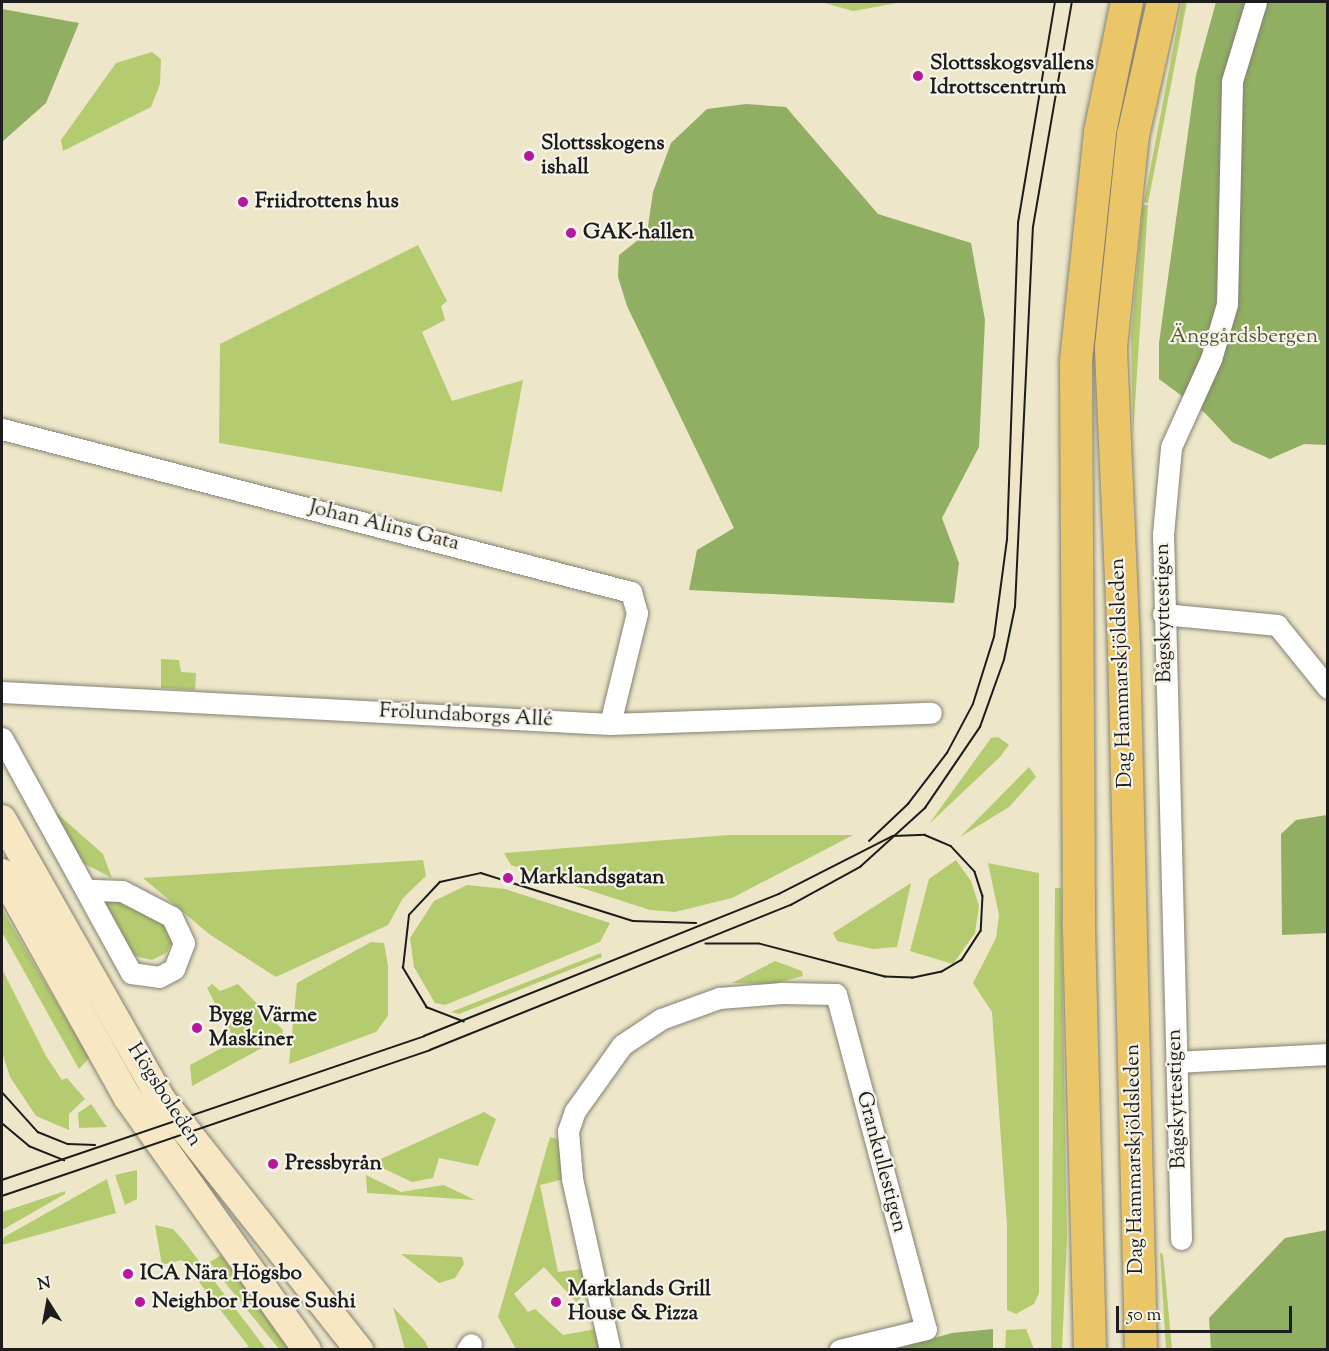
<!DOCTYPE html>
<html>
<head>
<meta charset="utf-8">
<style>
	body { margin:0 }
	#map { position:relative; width:1329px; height:1351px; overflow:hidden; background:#ede6c9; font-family:"Sorts Mill Goudy",serif }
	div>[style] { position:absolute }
	.green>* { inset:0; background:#b5cb70 }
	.forest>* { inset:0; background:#90af62 }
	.roads { filter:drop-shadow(0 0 2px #848172) drop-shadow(0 0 2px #848172) }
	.street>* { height:21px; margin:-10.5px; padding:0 10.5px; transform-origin:10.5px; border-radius:10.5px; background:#fff }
	.secondary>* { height:28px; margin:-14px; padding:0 14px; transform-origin:14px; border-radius:14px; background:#f7e8c3 }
	.primary>* { height:32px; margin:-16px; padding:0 16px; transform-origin:16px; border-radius:16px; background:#eac669 }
	.tram>* { height:1.5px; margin:-0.75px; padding:0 0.75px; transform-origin:0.75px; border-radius:0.75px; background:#1c1c1c }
	.dots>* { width:16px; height:16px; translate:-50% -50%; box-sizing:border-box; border:3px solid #f7f3e8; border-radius:50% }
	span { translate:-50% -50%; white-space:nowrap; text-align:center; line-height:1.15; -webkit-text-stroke:4.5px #f7f3e8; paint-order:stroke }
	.poi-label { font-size:21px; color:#1c1c1c; font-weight:700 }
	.left { translate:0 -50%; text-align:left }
	.park-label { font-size:21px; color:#525939 }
	.street-label { font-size:21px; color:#1c1c1c }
	.frame { position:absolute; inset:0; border:3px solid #1c1c1c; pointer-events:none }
	.north { position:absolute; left:18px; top:1273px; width:60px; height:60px; -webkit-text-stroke:4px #f7f3e8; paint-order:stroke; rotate:349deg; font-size:16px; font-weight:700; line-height:24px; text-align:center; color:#1c1c1c }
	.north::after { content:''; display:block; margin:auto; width:21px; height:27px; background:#1c1c1c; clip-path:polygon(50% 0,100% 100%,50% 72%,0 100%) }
	.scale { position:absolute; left:1116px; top:1306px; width:176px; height:27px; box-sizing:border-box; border:3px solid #1c1c1c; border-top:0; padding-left:8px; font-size:18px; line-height:21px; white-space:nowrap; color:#1c1c1c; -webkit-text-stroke:4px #f7f3e8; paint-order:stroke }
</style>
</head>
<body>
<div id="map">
	<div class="green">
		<i style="clip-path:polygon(821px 2px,903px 2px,853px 11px)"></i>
		<i style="clip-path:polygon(1182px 2px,1187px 2px,1148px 203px,1144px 202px)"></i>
		<i style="clip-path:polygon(152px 52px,161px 59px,160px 84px,151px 107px,63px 151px,61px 140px,116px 63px)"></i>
		<i style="clip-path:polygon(1143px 205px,1148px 205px,1133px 435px,1131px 337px)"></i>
		<i style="clip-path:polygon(418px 245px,447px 301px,441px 306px,445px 320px,422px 332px,452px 401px,523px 380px,502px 492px,219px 443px,220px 344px)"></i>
		<i style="clip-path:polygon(161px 659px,179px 660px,181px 672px,196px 673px,195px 690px,161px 688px)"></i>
		<i style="clip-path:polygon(998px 737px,1009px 745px,1000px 757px,929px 824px,991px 738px)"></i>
		<i style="clip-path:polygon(1029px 767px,1036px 777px,1009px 807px,960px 837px)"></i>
		<i style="clip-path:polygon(51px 808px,103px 854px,112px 878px,83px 863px)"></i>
		<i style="clip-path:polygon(728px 835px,853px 835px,732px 898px,675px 912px,650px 910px,511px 865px,504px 853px)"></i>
		<i style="clip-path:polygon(423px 860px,426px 876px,403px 898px,388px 925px,276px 977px,209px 934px,143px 878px)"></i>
		<i style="clip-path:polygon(956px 860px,971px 881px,979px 906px,975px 933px,953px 964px,910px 951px,929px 879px)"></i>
		<i style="clip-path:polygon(988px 863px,1039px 873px,1039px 1293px,1034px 1304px,1016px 1314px,1007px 1310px,1007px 1225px,992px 1012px,973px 983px,996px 938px,999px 915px)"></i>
		<i style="clip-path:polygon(911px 883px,897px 947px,873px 949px,837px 941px,833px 933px)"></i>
		<i style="clip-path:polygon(467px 885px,505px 889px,610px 923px,600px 942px,445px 1005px,435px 1003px,414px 967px,410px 938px,434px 901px)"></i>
		<i style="clip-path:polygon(1055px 888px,1061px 888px,1067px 1237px,1062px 1350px,1051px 1349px)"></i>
		<i style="clip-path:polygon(99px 895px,160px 913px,173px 941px,166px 953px,152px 960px,131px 955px)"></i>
		<i style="clip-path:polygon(2px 909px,89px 1058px,79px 1069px,2px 932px)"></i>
		<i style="clip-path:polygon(371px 942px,384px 943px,388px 966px,388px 1016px,376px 1032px,289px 1064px,297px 983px)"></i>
		<i style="clip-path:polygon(601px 953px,602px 957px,459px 1014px,451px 1012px)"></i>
		<i style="clip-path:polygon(775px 961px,802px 971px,803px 976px,773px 984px,732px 983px)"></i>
		<i style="clip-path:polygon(2px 969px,46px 1056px,62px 1080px,67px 1078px,85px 1099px,69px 1114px,69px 1130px,36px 1116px,10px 1077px,2px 1052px)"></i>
		<i style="clip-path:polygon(212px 984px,220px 991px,238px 984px,283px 1030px,282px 1037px,192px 1086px,190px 1065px,235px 1041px,207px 988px)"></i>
		<i style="clip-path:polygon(91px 1104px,107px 1127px,79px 1128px,78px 1113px)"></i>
		<i style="clip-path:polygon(484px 1112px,496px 1119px,478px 1166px,439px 1158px,433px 1178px,412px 1182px,372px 1163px)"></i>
		<i style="clip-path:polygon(550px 1137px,557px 1139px,564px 1179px,540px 1185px,558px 1272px,582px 1269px,587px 1293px,576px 1302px,544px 1267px,514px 1294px,528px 1312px,535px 1309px,563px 1335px,596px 1329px,600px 1349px,516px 1349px,498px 1317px)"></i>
		<i style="clip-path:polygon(137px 1170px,137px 1199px,125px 1205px,115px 1175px)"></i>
		<i style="clip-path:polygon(366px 1175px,401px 1192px,444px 1185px,475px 1200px,367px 1193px)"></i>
		<i style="clip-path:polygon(107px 1179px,116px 1213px,2px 1245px,4px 1237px)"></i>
		<i style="clip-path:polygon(65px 1191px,65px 1194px,2px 1230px,2px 1212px)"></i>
		<i style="clip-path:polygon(155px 1225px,173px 1229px,183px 1240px,266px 1349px,235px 1349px,249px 1347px,182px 1260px,162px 1265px)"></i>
		<i style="clip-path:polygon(1160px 1253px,1163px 1254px,1172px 1349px,1166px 1349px)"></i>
		<i style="clip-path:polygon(401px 1254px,462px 1257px,464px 1264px,455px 1278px,439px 1283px)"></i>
		<i style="clip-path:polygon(221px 1255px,266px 1315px,290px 1349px,279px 1349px,214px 1269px,210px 1262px)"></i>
		<i style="clip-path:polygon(393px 1307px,424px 1340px,429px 1349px,405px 1349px)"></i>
		<i style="clip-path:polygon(1026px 1329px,1034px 1349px,1005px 1349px,1006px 1330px)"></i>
	</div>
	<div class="forest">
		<i style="clip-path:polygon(1216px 2px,1327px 2px,1327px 445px,1304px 444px,1270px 459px,1232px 442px,1205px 413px,1159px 379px,1159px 343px,1196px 75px)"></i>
		<i style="clip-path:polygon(2px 9px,79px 23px,46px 103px,2px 142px)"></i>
		<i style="clip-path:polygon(746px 104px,786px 107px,878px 214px,971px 243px,985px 320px,979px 447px,942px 518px,959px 563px,954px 603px,689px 590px,697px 550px,734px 528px,627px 306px,618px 277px,619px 255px,647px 233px,653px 192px,671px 143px,707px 109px)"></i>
		<i style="clip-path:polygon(1327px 815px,1327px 933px,1282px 935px,1281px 834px,1296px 820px)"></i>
		<i style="clip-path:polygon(1327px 1230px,1327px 1349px,1211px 1349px,1209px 1318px,1285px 1238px)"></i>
		<i style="clip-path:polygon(993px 1329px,993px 1349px,891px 1350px,952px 1333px)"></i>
	</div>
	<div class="roads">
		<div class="street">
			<i style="left:2px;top:429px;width:650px;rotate:14.53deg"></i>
			<i style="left:631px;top:592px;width:22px;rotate:74deg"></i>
			<i style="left:637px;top:613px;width:114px;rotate:103.7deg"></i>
			<i style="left:1163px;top:614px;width:115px;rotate:5.5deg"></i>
			<i style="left:1277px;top:625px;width:81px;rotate:51deg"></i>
			<i style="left:2px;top:692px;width:609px;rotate:3.01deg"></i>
			<i style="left:610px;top:724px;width:321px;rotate:-2deg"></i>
			<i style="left:2px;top:738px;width:268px;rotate:61.2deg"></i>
			<i style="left:131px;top:973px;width:28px;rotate:8deg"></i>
			<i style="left:159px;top:977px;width:17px;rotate:-28deg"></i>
			<i style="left:174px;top:969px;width:28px;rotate:-69deg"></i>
			<i style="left:184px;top:943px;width:29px;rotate:-115deg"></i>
			<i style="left:172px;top:917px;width:56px;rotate:-152.5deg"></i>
			<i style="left:122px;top:891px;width:35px;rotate:-178deg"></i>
			<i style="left:1176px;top:1062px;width:152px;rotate:-3deg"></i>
			<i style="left:1181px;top:1239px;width:705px;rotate:-91.46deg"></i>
			<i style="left:1163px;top:534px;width:87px;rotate:-84.7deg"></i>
			<i style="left:1171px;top:447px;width:97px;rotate:-65.6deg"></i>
			<i style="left:1211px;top:359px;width:57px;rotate:-73.8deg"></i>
			<i style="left:1227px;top:304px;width:223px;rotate:-88.7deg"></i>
			<i style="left:1232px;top:81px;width:83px;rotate:-73.1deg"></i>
			<i style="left:467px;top:1350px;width:7px;rotate:-56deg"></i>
			<i style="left:610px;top:1350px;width:176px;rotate:-102.5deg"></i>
			<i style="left:572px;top:1178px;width:47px;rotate:-94.9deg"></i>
			<i style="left:568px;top:1131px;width:21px;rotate:-71deg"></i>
			<i style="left:575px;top:1111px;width:81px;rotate:-54.5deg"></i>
			<i style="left:622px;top:1045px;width:47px;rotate:-33.7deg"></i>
			<i style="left:661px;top:1019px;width:62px;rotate:-19.9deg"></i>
			<i style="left:719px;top:998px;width:63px;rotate:-4.5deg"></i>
			<i style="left:782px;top:993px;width:54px;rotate:1.1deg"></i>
			<i style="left:836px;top:994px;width:347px;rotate:75deg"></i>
			<i style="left:926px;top:1329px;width:89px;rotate:166.4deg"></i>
		</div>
		<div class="secondary">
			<i style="left:2px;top:819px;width:322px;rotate:60.4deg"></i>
			<i style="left:161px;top:1099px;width:320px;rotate:51.7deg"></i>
			<i style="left:2px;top:873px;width:258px;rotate:60.8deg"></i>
			<i style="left:128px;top:1098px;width:309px;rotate:54.6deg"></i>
		</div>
		<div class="primary">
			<i style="left:1090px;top:1350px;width:430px;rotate:-91.5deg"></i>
			<i style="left:1079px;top:920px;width:559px;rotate:-90.31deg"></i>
			<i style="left:1076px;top:361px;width:230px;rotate:-84deg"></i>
			<i style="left:1100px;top:132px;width:133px;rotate:-78.3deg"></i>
			<i style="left:1141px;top:1350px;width:702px;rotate:-91.39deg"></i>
			<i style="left:1124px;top:648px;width:301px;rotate:-92.5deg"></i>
			<i style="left:1111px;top:347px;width:213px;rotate:-84.1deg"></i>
			<i style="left:1133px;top:135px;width:136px;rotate:-77.3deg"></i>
		</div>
	</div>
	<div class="tram">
		<i style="left:869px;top:841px;width:54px;rotate:-43.5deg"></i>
		<i style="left:908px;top:804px;width:64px;rotate:-52.6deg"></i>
		<i style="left:947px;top:753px;width:55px;rotate:-62deg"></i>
		<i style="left:973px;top:704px;width:70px;rotate:-72.6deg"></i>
		<i style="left:994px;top:637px;width:98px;rotate:-82.4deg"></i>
		<i style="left:1007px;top:540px;width:317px;rotate:-88deg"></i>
		<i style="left:1018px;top:223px;width:224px;rotate:-80.5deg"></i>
		<i style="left:464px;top:1022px;width:40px;rotate:-159deg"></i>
		<i style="left:427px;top:1008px;width:47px;rotate:-121deg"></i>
		<i style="left:403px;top:968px;width:53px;rotate:-83.5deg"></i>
		<i style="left:409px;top:915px;width:45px;rotate:-46.8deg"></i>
		<i style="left:440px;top:882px;width:42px;rotate:-12.4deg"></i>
		<i style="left:481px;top:873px;width:159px;rotate:17.5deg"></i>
		<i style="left:633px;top:921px;width:63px;rotate:1.8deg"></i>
		<i style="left:2px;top:1092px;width:54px;rotate:48deg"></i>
		<i style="left:38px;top:1132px;width:32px;rotate:22deg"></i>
		<i style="left:68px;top:1144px;width:27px;rotate:2deg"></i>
		<i style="left:2px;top:1123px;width:35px;rotate:40deg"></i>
		<i style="left:29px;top:1146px;width:38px;rotate:22deg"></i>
		<i style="left:2px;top:1180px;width:446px;rotate:-18.8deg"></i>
		<i style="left:424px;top:1036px;width:382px;rotate:-21.8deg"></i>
		<i style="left:779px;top:894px;width:128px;rotate:-27deg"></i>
		<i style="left:893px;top:836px;width:32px;rotate:-2deg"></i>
		<i style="left:925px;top:835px;width:28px;rotate:23deg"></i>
		<i style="left:951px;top:846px;width:35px;rotate:47deg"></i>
		<i style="left:975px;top:872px;width:25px;rotate:72deg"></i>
		<i style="left:983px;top:896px;width:35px;rotate:93deg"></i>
		<i style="left:981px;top:931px;width:35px;rotate:123deg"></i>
		<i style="left:962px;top:960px;width:23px;rotate:149deg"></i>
		<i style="left:942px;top:972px;width:30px;rotate:168deg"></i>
		<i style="left:913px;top:978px;width:28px;rotate:-178deg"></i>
		<i style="left:885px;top:977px;width:130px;rotate:-165.3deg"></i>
		<i style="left:759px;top:944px;width:53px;rotate:180deg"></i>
		<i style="left:2px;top:1196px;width:452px;rotate:-18.8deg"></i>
		<i style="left:430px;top:1050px;width:389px;rotate:-21.9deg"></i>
		<i style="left:791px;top:905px;width:79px;rotate:-28.8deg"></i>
		<i style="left:860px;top:867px;width:88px;rotate:-42.2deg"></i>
		<i style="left:925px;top:808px;width:98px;rotate:-55.8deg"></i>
		<i style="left:980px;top:727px;width:71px;rotate:-70.3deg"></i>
		<i style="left:1004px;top:660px;width:54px;rotate:-78.3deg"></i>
		<i style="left:1015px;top:607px;width:380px;rotate:-87.3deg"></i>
		<i style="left:1033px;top:227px;width:228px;rotate:-80.2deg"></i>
	</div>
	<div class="dots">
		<i style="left:918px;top:76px;background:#b5179e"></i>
		<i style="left:529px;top:156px;background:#b5179e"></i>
		<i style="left:243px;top:202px;background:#b5179e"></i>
		<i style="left:571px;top:233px;background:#b5179e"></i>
		<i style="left:508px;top:878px;background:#b5179e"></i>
		<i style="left:197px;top:1028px;background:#b5179e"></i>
		<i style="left:273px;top:1164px;background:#b5179e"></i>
		<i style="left:128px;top:1274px;background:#b5179e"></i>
		<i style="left:140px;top:1302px;background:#b5179e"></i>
		<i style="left:556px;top:1302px;background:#b5179e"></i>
	</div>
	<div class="poi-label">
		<span class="left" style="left:930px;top:76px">Slottsskogsvallens<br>Idrottscentrum</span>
		<span class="left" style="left:541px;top:156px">Slottsskogens<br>ishall</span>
		<span class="left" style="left:255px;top:202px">Friidrottens hus</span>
		<span class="left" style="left:583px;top:233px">GAK-hallen</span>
		<span class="left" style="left:520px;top:878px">Marklandsgatan</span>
		<span class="left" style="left:209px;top:1028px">Bygg Värme<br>Maskiner</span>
		<span class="left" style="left:285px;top:1164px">Pressbyrån</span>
		<span class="left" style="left:140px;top:1274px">ICA Nära Högsbo</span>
		<span class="left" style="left:568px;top:1302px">Marklands Grill<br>House &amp; Pizza</span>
		<span class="left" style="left:152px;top:1302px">Neighbor House Sushi</span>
	</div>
	<div class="park-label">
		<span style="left:1244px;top:337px">Änggårdsbergen</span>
	</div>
	<div class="street-label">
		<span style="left:384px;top:526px;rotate:14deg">Johan Alins Gata</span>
		<span style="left:1164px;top:613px;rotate:-91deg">Bågskyttestigen</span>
		<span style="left:1122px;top:673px;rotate:-92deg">Dag Hammarskjöldsleden</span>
		<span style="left:466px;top:716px;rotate:3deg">Frölundaborgs Allé</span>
		<span style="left:164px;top:1095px;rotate:57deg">Högsboleden</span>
		<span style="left:1177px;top:1099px;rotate:-92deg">Bågskyttestigen</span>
		<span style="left:1135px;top:1159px;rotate:-91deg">Dag Hammarskjöldsleden</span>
		<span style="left:881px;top:1162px;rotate:75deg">Grankullestigen</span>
	</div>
	<div class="frame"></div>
	<div class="north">N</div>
	<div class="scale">50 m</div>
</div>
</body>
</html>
